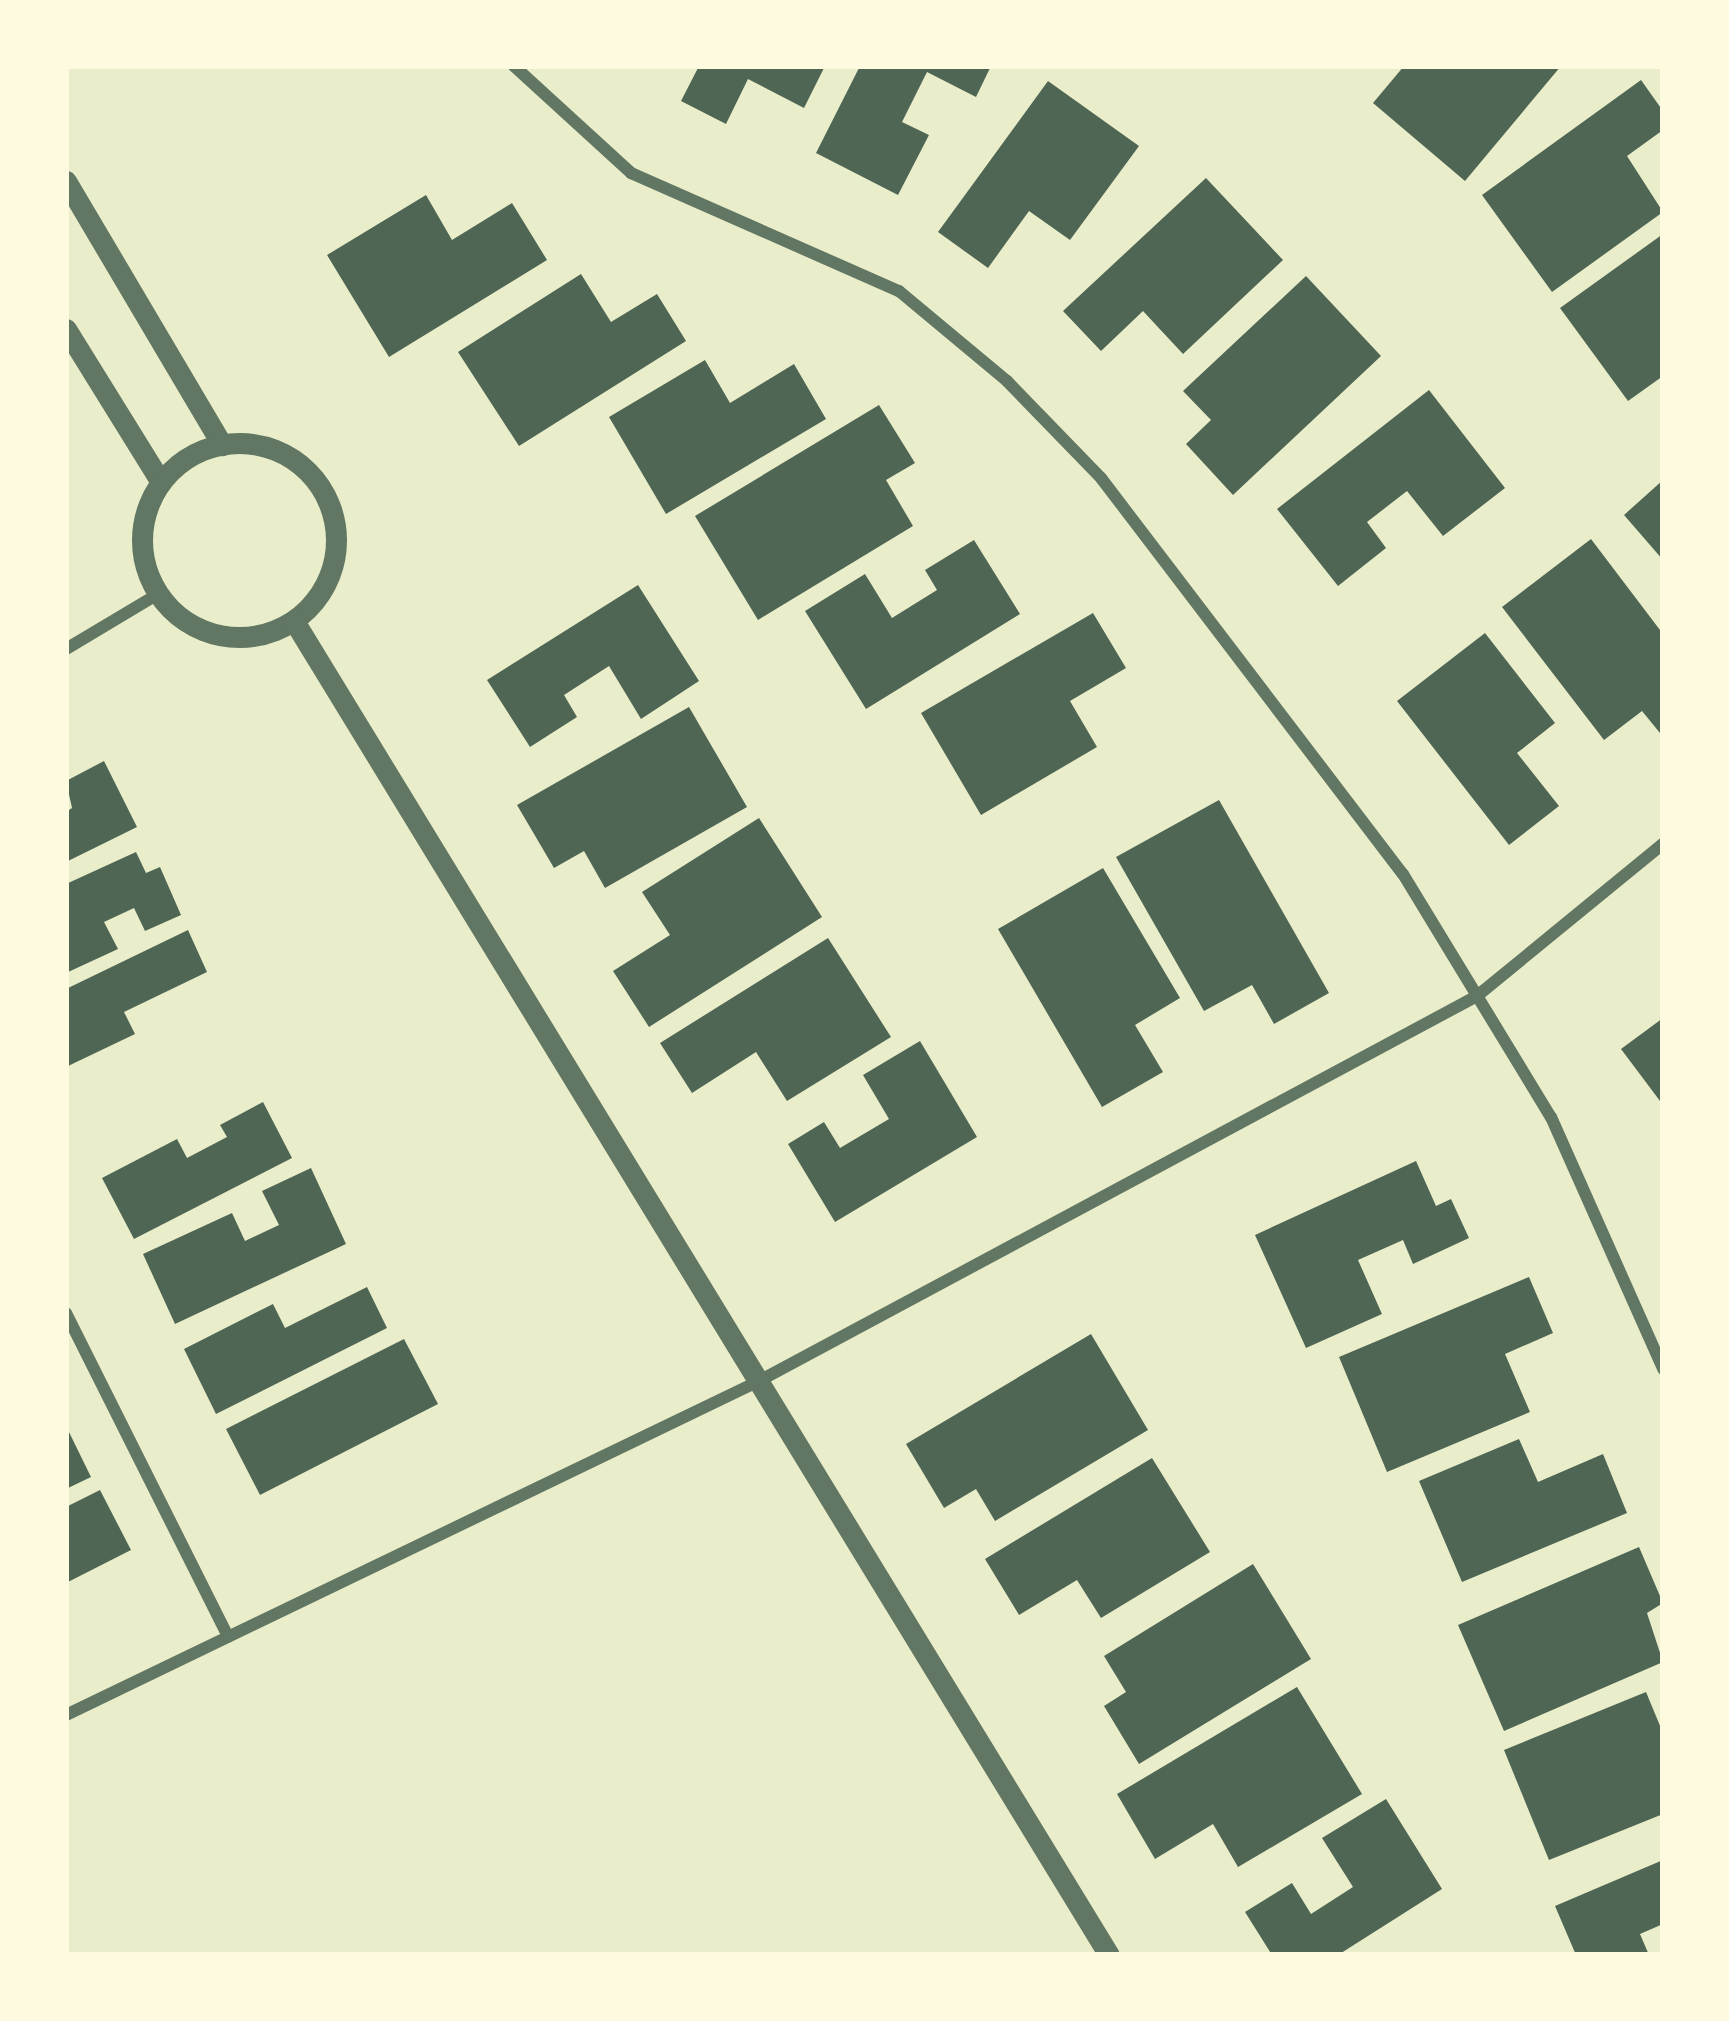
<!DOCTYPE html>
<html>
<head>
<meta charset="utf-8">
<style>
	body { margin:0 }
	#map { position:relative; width:1729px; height:2021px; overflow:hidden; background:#e9edc9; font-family:"Exo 2",sans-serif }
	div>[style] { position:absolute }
	.building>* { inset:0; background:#4f6655 }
	.minor>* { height:12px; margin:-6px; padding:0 6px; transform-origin:6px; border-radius:6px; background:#617663 }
	.tertiary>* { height:21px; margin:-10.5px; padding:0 10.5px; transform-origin:10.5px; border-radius:10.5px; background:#617663 }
	.tertiary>.ring { margin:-10.5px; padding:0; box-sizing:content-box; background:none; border:21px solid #617663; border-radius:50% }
	span { translate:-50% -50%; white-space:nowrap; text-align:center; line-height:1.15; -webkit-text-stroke:12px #fefae0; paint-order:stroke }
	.frame { position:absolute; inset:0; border:69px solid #fefae0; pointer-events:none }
</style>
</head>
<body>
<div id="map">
	<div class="building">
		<i style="clip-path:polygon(699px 66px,825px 66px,804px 108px,748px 79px,726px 124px,681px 101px)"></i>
		<i style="clip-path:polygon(860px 66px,991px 66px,976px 97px,927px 72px,902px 122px,929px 135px,898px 195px,816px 153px)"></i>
		<i style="clip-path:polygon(1404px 66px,1561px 66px,1465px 181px,1373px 103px)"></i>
		<i style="clip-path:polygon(1641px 80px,1663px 111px,1663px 130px,1627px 156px,1663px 212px,1552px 292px,1482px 195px)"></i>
		<i style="clip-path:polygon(1048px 81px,1139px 146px,1070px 240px,1029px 211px,988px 268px,938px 232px)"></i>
		<i style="clip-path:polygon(1206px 178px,1283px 260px,1183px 354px,1143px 311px,1101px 351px,1063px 311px)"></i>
		<i style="clip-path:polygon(426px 195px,452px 240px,512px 203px,547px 260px,389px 357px,327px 255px)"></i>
		<i style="clip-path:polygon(1663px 234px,1663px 376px,1628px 401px,1560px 308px)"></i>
		<i style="clip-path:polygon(581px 274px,611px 322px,657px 294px,686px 341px,519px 446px,458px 352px)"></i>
		<i style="clip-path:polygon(1306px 276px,1381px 356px,1233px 495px,1186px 444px,1211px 420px,1183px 391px)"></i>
		<i style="clip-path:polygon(705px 360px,730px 403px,794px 364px,826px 419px,666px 514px,609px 417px)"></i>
		<i style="clip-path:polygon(1429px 390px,1505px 488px,1443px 536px,1407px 491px,1367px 522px,1386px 548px,1338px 586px,1277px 509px)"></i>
		<i style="clip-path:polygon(879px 405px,915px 463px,886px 480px,913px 526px,758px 620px,695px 516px)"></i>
		<i style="clip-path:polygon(1663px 480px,1663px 560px,1624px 515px)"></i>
		<i style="clip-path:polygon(1591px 539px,1663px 634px,1660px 733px,1642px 711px,1604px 740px,1502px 607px)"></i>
		<i style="clip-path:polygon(974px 540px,1020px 614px,866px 709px,805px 611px,865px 574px,892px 618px,937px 590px,925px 570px)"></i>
		<i style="clip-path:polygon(638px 585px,699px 681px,641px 719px,609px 666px,564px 695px,577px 717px,530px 747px,487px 680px)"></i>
		<i style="clip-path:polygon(1093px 613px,1126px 668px,1070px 701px,1097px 747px,981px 815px,921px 713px)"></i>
		<i style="clip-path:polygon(1485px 633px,1555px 723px,1517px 753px,1559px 806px,1509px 845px,1397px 701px)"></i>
		<i style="clip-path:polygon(689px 707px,747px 807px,605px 888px,584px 851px,554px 868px,517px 805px)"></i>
		<i style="clip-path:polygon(104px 761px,137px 827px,66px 862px,66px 812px,72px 808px,66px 781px)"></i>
		<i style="clip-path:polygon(1219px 800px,1329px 993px,1274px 1024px,1252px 985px,1204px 1011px,1116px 857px)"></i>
		<i style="clip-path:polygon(759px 818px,822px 917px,649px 1027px,613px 971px,670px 935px,642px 892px)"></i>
		<i style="clip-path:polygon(136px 852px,146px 873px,160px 867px,181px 915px,145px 931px,134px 908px,104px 922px,118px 949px,66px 973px,66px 884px)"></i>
		<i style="clip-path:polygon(1103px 868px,1180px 998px,1135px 1025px,1163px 1072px,1102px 1107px,998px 929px)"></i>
		<i style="clip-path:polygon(188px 930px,207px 972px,124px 1012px,135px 1034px,66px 1067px,66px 989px)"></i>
		<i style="clip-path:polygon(828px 938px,891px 1037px,787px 1101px,756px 1052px,692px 1093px,660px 1043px)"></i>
		<i style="clip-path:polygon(1663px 1018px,1663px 1105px,1621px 1049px)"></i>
		<i style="clip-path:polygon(920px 1041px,977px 1137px,835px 1222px,788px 1144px,824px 1122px,840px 1148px,889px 1119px,863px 1075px)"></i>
		<i style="clip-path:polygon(263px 1102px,292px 1158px,134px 1239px,102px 1178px,177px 1139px,187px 1158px,227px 1137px,220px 1125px)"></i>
		<i style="clip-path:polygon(1416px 1161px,1436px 1206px,1451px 1199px,1469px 1238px,1413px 1264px,1403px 1240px,1358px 1260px,1382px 1314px,1306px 1348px,1255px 1235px)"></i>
		<i style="clip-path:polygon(311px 1168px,346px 1244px,175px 1324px,143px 1254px,232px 1213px,245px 1241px,279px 1225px,262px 1191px)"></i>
		<i style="clip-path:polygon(1529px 1277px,1553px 1333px,1505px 1354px,1530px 1412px,1387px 1472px,1339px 1357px)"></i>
		<i style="clip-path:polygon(367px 1287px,387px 1328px,216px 1414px,184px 1349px,273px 1304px,285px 1328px)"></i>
		<i style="clip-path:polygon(1091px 1334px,1148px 1430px,995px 1521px,976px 1489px,944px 1508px,906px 1444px)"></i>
		<i style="clip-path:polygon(404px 1339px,438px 1404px,260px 1495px,226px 1429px)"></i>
		<i style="clip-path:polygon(66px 1426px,91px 1477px,66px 1489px)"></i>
		<i style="clip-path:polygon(1519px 1439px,1538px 1482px,1603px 1454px,1627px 1513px,1462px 1582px,1419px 1481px)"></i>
		<i style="clip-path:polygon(1152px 1458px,1210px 1552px,1101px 1618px,1077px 1580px,1019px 1615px,985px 1559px)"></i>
		<i style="clip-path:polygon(100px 1490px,131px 1550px,66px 1583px,66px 1507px)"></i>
		<i style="clip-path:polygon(1639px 1547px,1663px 1603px,1647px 1613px,1663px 1662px,1504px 1731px,1458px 1625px)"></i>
		<i style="clip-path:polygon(1253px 1564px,1311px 1659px,1139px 1764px,1104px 1706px,1126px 1692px,1104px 1656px)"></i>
		<i style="clip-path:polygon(1297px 1687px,1362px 1794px,1238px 1867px,1213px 1824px,1155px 1859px,1117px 1794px)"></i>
		<i style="clip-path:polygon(1646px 1692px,1663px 1733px,1663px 1814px,1549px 1860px,1504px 1750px)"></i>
		<i style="clip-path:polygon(1386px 1799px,1442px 1889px,1338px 1955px,1272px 1955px,1245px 1912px,1292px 1883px,1311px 1914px,1353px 1887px,1322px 1838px)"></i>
		<i style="clip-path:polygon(1663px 1860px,1663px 1924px,1640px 1934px,1649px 1955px,1576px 1955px,1555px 1906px)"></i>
	</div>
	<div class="minor">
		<i style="left:514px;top:66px;width:159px;rotate:42.4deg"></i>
		<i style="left:631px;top:173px;width:293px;rotate:23.8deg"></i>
		<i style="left:899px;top:291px;width:141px;rotate:39.8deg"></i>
		<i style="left:1007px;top:381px;width:135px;rotate:45.9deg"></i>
		<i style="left:1101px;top:478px;width:498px;rotate:52.7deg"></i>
		<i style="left:1403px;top:874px;width:285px;rotate:58.7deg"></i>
		<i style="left:1551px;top:1117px;width:276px;rotate:66deg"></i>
		<i style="left:66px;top:649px;width:107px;rotate:-30.9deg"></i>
		<i style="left:66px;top:1313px;width:362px;rotate:63.4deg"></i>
		<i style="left:66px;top:1715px;width:769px;rotate:-25.73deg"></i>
		<i style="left:759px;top:1381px;width:815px;rotate:-28.2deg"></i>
		<i style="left:1477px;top:996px;width:240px;rotate:-39.3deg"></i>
	</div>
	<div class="tertiary">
		<i style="left:66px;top:181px;width:307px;rotate:59.4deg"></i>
		<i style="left:66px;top:329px;width:180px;rotate:58.2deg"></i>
		<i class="ring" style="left:142px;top:443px;width:173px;height:173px"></i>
		<i style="left:294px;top:621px;width:1563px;rotate:58.58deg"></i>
	</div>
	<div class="frame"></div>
</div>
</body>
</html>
